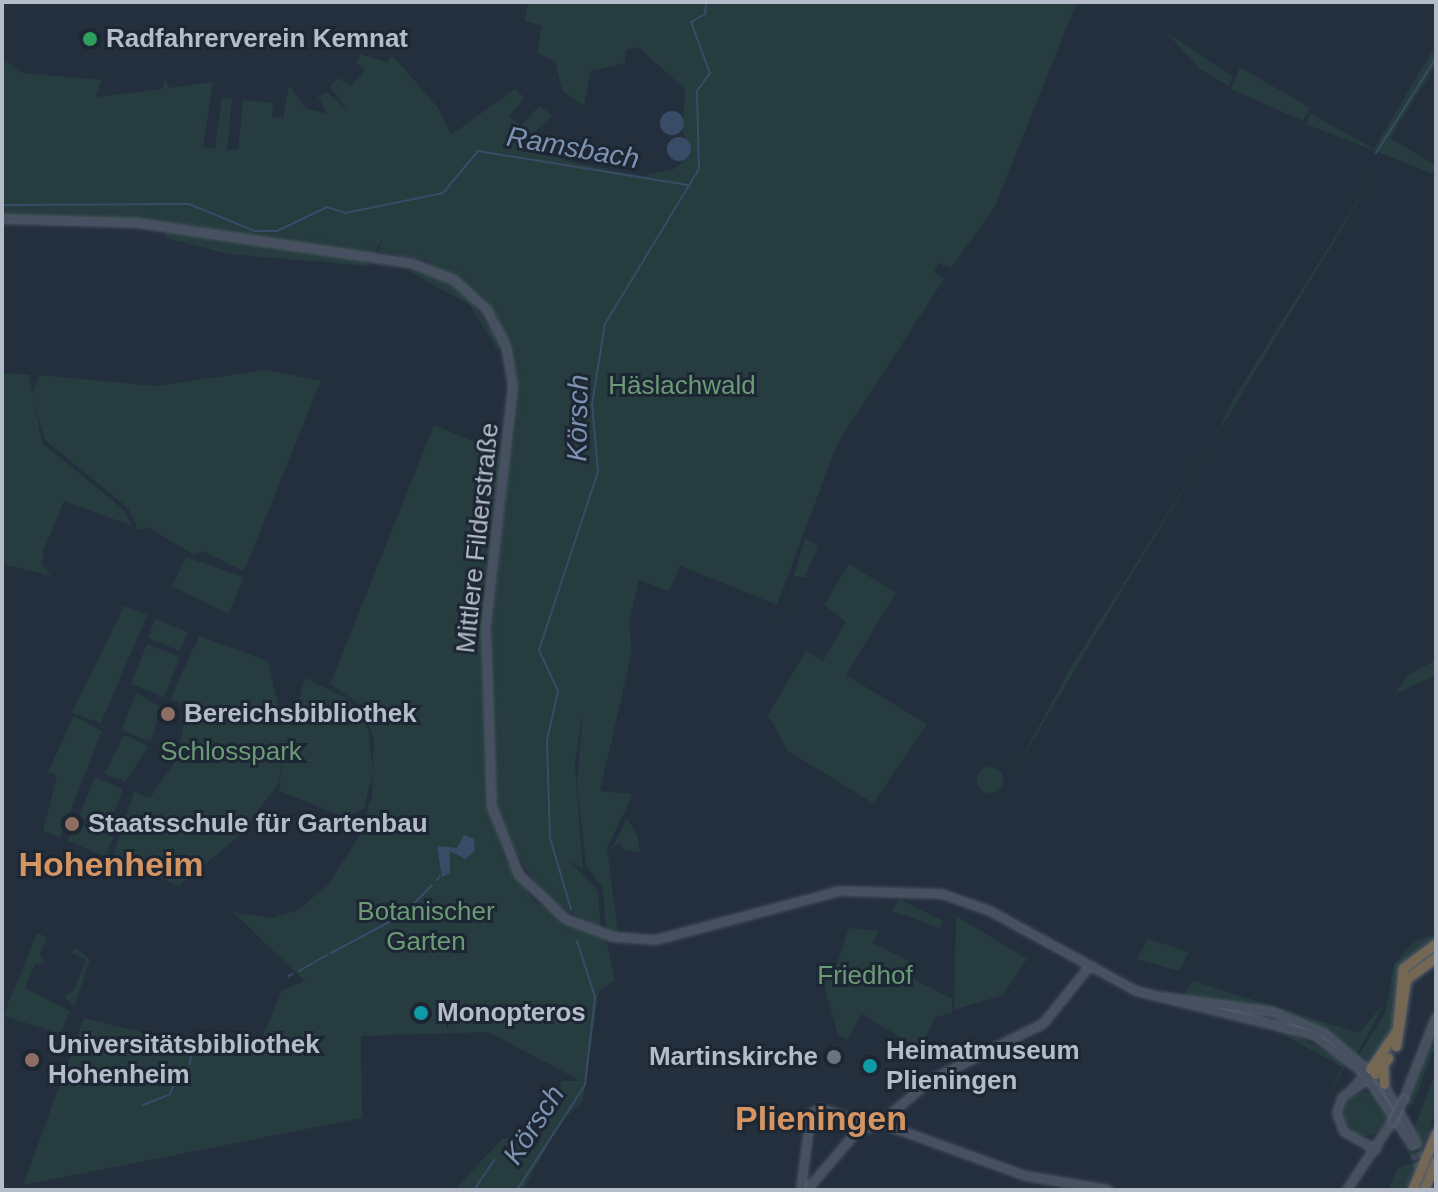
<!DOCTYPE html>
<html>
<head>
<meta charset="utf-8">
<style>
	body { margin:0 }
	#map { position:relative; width:1438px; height:1192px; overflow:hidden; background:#242f3e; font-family:Helvetica,sans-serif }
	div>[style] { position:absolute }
	.green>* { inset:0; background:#263c3f }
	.round { border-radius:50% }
	.water>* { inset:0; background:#394c67 }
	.stream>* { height:2px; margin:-1px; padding:0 1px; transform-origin:1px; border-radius:1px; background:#394c67 }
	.secondary-tunnel>* { height:6px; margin-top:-3px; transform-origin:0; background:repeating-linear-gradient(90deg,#3a4453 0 6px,transparent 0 9px) }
	.roads { filter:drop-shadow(0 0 2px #565f6c) drop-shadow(0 0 2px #565f6c) }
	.secondary>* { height:6px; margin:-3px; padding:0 3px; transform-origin:3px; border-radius:3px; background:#465061 }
	.motorway>* { height:9px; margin:-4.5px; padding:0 4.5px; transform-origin:4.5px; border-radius:4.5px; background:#746855 }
	.bridges { filter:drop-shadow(0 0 2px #565f6c) drop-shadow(0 0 2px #565f6c) }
	.secondary-bridge>* { height:6px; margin:-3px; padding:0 3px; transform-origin:3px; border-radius:3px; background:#465061 }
	.dots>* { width:22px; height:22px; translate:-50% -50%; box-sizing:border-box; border:4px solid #1d2633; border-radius:50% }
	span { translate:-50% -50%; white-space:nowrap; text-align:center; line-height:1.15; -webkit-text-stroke:6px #1d2633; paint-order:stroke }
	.poi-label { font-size:26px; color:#b4bcc9; font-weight:700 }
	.left { translate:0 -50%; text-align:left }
	.right { translate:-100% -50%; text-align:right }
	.park-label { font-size:26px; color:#6b9a76 }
	.street-label { font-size:26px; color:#b4bcc9 }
	.water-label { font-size:28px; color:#7c92b1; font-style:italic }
	.district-label { font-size:34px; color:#d59563; font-weight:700 }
	.frame { position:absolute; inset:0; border:4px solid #b4bcc9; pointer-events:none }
</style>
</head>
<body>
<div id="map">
	<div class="green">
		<i style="clip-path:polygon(528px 2px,1077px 2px,994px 208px,951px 268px,938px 263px,934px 272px,944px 279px,837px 444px,777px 605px,680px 566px,669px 591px,639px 580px,629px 623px,632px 651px,600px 791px,633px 794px,607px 848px,618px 934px,606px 931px,603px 888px,586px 866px,577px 784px,583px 711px,575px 764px,583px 870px,568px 859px,598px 891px,601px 930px,541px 894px,497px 819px,490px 653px,517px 376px,496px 315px,425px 260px,379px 252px,381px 240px,374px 255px,156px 221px,2px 215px,2px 58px,22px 73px,101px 80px,96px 97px,162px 89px,165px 79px,170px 88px,213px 82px,203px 147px,215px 148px,222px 98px,232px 99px,227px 150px,238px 150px,243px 100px,273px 103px,272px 117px,283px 119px,289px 85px,305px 108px,327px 114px,318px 96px,327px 92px,349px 111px,330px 87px,338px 78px,350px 86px,365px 70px,356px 63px,360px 54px,387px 62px,392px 55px,439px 109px,451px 135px,515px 89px,525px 98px,509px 116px,521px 125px,539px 106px,552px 115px,533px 134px,547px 153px,571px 162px,643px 176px,674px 169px,691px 155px,683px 132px,685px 89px,638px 47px,626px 50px,625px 63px,591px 71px,584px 106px,562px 90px,555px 61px,537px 53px,542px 26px,525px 21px)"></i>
		<i style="clip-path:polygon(1166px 32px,1233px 77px,1229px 86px,1201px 70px)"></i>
		<i style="clip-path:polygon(1436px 45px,1436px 65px,1390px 138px,1436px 166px,1436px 175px,1306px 124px,1310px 113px,1374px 149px)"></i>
		<i style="clip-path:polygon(1240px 67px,1310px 108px,1303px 121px,1231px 89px)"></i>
		<i style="clip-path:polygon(1383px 160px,1326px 255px,1217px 435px,1232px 401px)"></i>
		<i style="clip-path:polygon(166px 231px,367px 261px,367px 266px,229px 254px,166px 238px)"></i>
		<i style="clip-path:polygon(415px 267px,462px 289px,504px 347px,496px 348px,470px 305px,408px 271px)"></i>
		<i style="clip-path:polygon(267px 370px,321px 381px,244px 571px,202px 551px,194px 555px,148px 527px,138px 530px,128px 508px,45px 440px,32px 396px,39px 375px,155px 386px)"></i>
		<i style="clip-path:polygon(2px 373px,29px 375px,42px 443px,124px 510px,133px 526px,64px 501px,44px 549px,42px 564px,51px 576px,2px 564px)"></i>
		<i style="clip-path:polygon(434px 425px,500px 452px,482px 658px,488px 802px,504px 857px,534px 901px,606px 940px,615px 981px,599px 991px,583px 1100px,560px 1123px,523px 1190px,454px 1190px,503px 1138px,537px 1147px,562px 1081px,581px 1081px,488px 1032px,361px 1036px,362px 1118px,23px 1185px,84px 1018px,182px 1042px,261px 1041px,282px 990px,305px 981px,233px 912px,271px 918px,299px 910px,330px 882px,358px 838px,372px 796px,374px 739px,361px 705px,330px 684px)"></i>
		<i style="clip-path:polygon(1216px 436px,1123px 589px,1013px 774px,1071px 667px)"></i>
		<i style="clip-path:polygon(805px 538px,818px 546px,805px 578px,795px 576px,778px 632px)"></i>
		<i style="clip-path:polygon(186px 557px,244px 577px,229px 614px,172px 586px)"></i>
		<i style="clip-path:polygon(849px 564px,896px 593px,846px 675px,927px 724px,873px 803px,788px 751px,768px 715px,806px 651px,823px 661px,846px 622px,824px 605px)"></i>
		<i style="clip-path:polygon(124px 606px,147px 615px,101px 723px,72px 713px)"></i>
		<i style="clip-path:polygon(155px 619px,188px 632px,180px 651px,148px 638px)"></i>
		<i style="clip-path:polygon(199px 636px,268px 661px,281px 719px,295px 714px,305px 678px,348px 699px,368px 728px,373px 772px,364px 808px,347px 818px,279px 791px,285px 738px,279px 783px,239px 836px,179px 886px,112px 859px,134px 792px,150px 798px,178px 757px,187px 706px,170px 699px)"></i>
		<i style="clip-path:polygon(147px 644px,180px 657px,164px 697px,131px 684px)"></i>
		<i style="clip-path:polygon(1436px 660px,1436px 675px,1395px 694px,1409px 674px)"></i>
		<i style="clip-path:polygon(136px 693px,161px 707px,151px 742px,121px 730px)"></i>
		<i style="clip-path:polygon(74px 716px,102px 731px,60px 838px,43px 831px,57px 776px,48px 772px)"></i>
		<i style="clip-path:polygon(124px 735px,149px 746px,125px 782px,104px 774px)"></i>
		<i class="round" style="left:977px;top:767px;width:26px;height:26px"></i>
		<i style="clip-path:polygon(95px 777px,123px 789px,108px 828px,79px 817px)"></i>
		<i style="clip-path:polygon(627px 819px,637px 835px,640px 853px,623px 850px,621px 842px,612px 848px)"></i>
		<i style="clip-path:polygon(75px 822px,113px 837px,106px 857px,68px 841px)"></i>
		<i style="clip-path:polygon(899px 899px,943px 921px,940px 928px,892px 911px)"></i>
		<i style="clip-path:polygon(956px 916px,1027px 959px,1003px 995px,954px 1010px)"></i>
		<i style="clip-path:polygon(849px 928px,879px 931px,872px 943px,910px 961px,904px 974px,952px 999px,952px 1013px,935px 1017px,920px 1049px,862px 1014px,847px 1040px,838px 1035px,820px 971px,834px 972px)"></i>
		<i style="clip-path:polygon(37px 933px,47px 937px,40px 955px,45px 963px,35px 964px,25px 988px,70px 1011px,61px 1034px,3px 1016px)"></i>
		<i style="clip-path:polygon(1436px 934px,1399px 968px,1391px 1035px,1366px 1061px,1359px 1055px,1385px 1013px,1394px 964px,1415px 941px)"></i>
		<i style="clip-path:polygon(1148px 939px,1189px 952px,1179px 971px,1137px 959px)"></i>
		<i style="clip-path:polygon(74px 947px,90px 959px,74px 1007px,64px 996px,74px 991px,86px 960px,72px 953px)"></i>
		<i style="clip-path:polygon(1193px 981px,1359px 1033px,1385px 1002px,1357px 1054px,1290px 1014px,1184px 995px)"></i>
		<i style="clip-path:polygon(1275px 1023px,1346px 1063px,1327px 1102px,1342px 1067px,1277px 1031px)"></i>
		<i style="clip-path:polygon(1436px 1026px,1436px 1044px,1413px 1105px,1407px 1103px)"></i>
		<i style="clip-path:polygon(1436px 1072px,1436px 1110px,1420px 1154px,1405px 1190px,1388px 1190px,1397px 1169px,1412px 1163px,1406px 1147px,1420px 1141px,1415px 1126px)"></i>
		<i class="round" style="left:1344px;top:1092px;width:44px;height:44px"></i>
	</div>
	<div class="water">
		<i class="round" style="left:660px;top:111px;width:24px;height:24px"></i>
		<i class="round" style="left:667px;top:137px;width:24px;height:24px"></i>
		<i style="clip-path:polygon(464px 835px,474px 839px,475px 851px,465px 859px,450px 851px,450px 873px,442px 877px,437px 846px,457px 848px)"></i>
	</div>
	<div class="stream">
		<i style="left:1376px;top:153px;width:112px;rotate:-57.7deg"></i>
		<i style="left:2px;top:205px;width:187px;rotate:-0.3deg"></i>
		<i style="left:189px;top:204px;width:71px;rotate:22.2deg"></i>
		<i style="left:255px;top:231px;width:22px"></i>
		<i style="left:277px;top:231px;width:55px;rotate:-25.6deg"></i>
		<i style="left:327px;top:207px;width:19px;rotate:18deg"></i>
		<i style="left:345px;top:213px;width:100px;rotate:-11.5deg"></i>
		<i style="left:443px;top:193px;width:55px;rotate:-50.2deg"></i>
		<i style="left:478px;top:151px;width:214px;rotate:9.2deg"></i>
		<i style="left:437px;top:880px;width:5px;rotate:-53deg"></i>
		<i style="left:571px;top:909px;width:74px;rotate:-106.5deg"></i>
		<i style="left:550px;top:838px;width:98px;rotate:-91.8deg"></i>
		<i style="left:547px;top:740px;width:50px;rotate:-77.3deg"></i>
		<i style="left:558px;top:691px;width:45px;rotate:-114.9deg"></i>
		<i style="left:539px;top:650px;width:188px;rotate:-71.7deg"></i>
		<i style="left:598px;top:472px;width:68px;rotate:-95deg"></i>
		<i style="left:592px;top:404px;width:81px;rotate:-80.8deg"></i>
		<i style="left:605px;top:324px;width:181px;rotate:-58.8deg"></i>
		<i style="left:699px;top:169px;width:78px;rotate:-91.5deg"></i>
		<i style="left:697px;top:91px;width:22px;rotate:-54deg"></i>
		<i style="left:710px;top:73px;width:54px;rotate:-110.4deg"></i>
		<i style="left:691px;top:22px;width:16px;rotate:-30deg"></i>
		<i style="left:705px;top:14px;width:12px;rotate:-85deg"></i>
		<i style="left:331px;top:953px;width:83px;rotate:-28.1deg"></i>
		<i style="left:404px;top:914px;width:40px;rotate:-46deg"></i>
		<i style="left:299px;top:971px;width:32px;rotate:-30deg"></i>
		<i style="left:288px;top:976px;width:5px;rotate:-22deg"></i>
		<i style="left:190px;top:1064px;width:9px;rotate:-84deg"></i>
		<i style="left:143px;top:1105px;width:29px;rotate:-22deg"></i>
		<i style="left:170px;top:1094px;width:16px;rotate:-68deg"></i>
		<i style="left:474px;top:1190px;width:36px;rotate:-56deg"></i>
		<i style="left:517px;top:1190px;width:125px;rotate:-57.1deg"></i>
		<i style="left:585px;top:1085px;width:89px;rotate:-83.5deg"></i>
		<i style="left:595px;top:997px;width:59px;rotate:-107.8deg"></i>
	</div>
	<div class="secondary-tunnel">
		<i style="left:1417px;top:1143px;width:40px;rotate:75.6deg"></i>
		<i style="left:1412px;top:1145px;width:46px;rotate:78.7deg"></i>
	</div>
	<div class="roads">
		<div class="secondary">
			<i style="left:2px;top:219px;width:135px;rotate:1.7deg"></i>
			<i style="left:137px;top:223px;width:280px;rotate:8.4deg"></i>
			<i style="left:414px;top:264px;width:43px;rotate:21.8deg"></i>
			<i style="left:454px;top:280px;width:45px;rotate:42.3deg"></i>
			<i style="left:487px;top:310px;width:41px;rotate:62.2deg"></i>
			<i style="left:506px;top:346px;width:39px;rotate:80deg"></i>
			<i style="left:513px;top:384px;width:247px;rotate:96.3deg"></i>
			<i style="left:486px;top:630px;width:177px;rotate:88.1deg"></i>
			<i style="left:492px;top:807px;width:73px;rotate:68.3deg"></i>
			<i style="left:519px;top:875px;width:64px;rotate:43.1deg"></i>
			<i style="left:566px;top:919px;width:50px;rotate:21deg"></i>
			<i style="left:613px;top:937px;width:43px;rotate:4deg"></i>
			<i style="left:656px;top:940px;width:190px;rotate:-14.9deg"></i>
			<i style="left:840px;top:891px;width:102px;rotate:1.7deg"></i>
			<i style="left:942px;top:894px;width:51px;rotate:19.5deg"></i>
			<i style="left:990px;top:911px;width:166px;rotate:28.7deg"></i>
			<i style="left:1136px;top:991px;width:183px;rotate:13.9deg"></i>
			<i style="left:1314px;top:1035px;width:64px;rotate:37.4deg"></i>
			<i style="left:1365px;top:1074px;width:85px;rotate:56.5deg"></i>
			<i style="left:1163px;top:997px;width:111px;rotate:7.8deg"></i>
			<i style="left:1273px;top:1012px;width:55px;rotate:22.4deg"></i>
			<i style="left:1324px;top:1033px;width:76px;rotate:40.2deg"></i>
			<i style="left:1382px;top:1082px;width:70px;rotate:60.2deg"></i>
			<i style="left:1372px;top:1076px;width:37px;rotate:144deg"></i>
			<i style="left:1342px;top:1098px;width:16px;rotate:108deg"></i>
			<i style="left:1337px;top:1113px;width:20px;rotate:70deg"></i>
			<i style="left:1344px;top:1132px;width:37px;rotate:29deg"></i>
			<i style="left:1349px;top:1093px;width:28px;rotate:-49deg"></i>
			<i style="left:1404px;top:1099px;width:88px;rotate:-68.7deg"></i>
			<i style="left:880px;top:1123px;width:67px;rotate:-40.1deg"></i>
			<i style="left:931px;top:1080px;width:125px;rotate:-26.6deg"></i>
			<i style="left:1043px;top:1024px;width:73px;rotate:-51.1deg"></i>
			<i style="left:801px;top:1190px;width:78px;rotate:-82.6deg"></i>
			<i style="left:811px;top:1113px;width:12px;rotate:-20deg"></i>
			<i style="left:822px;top:1109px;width:49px;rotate:17.7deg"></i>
			<i style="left:807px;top:1190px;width:74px;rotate:-49.4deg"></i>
			<i style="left:855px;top:1134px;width:27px;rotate:-24deg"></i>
			<i style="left:880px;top:1123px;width:155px;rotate:20deg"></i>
			<i style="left:1026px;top:1176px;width:84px;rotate:9.6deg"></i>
			<i style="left:1347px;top:1190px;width:82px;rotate:-56.5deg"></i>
		</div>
		<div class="motorway">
			<i style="left:1396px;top:1046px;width:68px;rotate:-81.5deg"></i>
			<i style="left:1406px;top:979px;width:37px;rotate:-36deg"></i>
			<i style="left:1383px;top:1064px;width:20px;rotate:87deg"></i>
			<i style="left:1370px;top:1069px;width:47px;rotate:-55.3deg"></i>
			<i style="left:1397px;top:1030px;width:62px;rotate:-84.5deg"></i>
			<i style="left:1403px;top:968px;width:41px;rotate:-37.1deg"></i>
			<i style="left:1375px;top:1074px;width:21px;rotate:-51deg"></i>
			<i style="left:1412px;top:1190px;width:62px;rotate:-67.2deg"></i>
			<i style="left:1424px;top:1190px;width:31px;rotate:-68deg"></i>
		</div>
	</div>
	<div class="bridges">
		<div class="secondary-bridge">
			<i style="left:1392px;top:1122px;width:26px;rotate:-62deg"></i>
		</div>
	</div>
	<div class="dots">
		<i style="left:90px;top:39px;background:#2e9e5b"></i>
		<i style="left:168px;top:714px;background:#8d6e63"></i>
		<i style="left:72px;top:824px;background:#8d6e63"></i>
		<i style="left:421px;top:1013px;background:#0f9aa8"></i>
		<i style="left:834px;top:1057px;background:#6b7280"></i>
		<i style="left:32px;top:1060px;background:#8d6e63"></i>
		<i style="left:870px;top:1066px;background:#0f9aa8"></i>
	</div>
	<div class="poi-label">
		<span class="left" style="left:106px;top:39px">Radfahrerverein Kemnat</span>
		<span class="left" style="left:184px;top:714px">Bereichsbibliothek</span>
		<span class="left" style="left:88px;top:824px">Staatsschule für Gartenbau</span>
		<span class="left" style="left:437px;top:1013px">Monopteros</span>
		<span class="left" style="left:48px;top:1060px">Universitätsbibliothek<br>Hohenheim</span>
		<span class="left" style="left:886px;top:1066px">Heimatmuseum<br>Plieningen</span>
		<span class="right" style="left:818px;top:1057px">Martinskirche</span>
	</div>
	<div class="park-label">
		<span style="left:682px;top:386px">Häslachwald</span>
		<span style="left:231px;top:752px">Schlosspark</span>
		<span style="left:426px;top:927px">Botanischer<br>Garten</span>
		<span style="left:865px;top:976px">Friedhof</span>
	</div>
	<div class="street-label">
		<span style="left:478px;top:538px;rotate:-84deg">Mittlere Filderstraße</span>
	</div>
	<div class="water-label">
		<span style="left:573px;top:148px;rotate:10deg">Ramsbach</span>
		<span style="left:578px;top:418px;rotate:-89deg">Körsch</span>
		<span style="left:534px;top:1125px;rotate:-57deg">Körsch</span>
	</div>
	<div class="district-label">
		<span style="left:111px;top:865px">Hohenheim</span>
		<span style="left:821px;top:1119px">Plieningen</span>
	</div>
	<div class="frame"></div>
</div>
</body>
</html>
